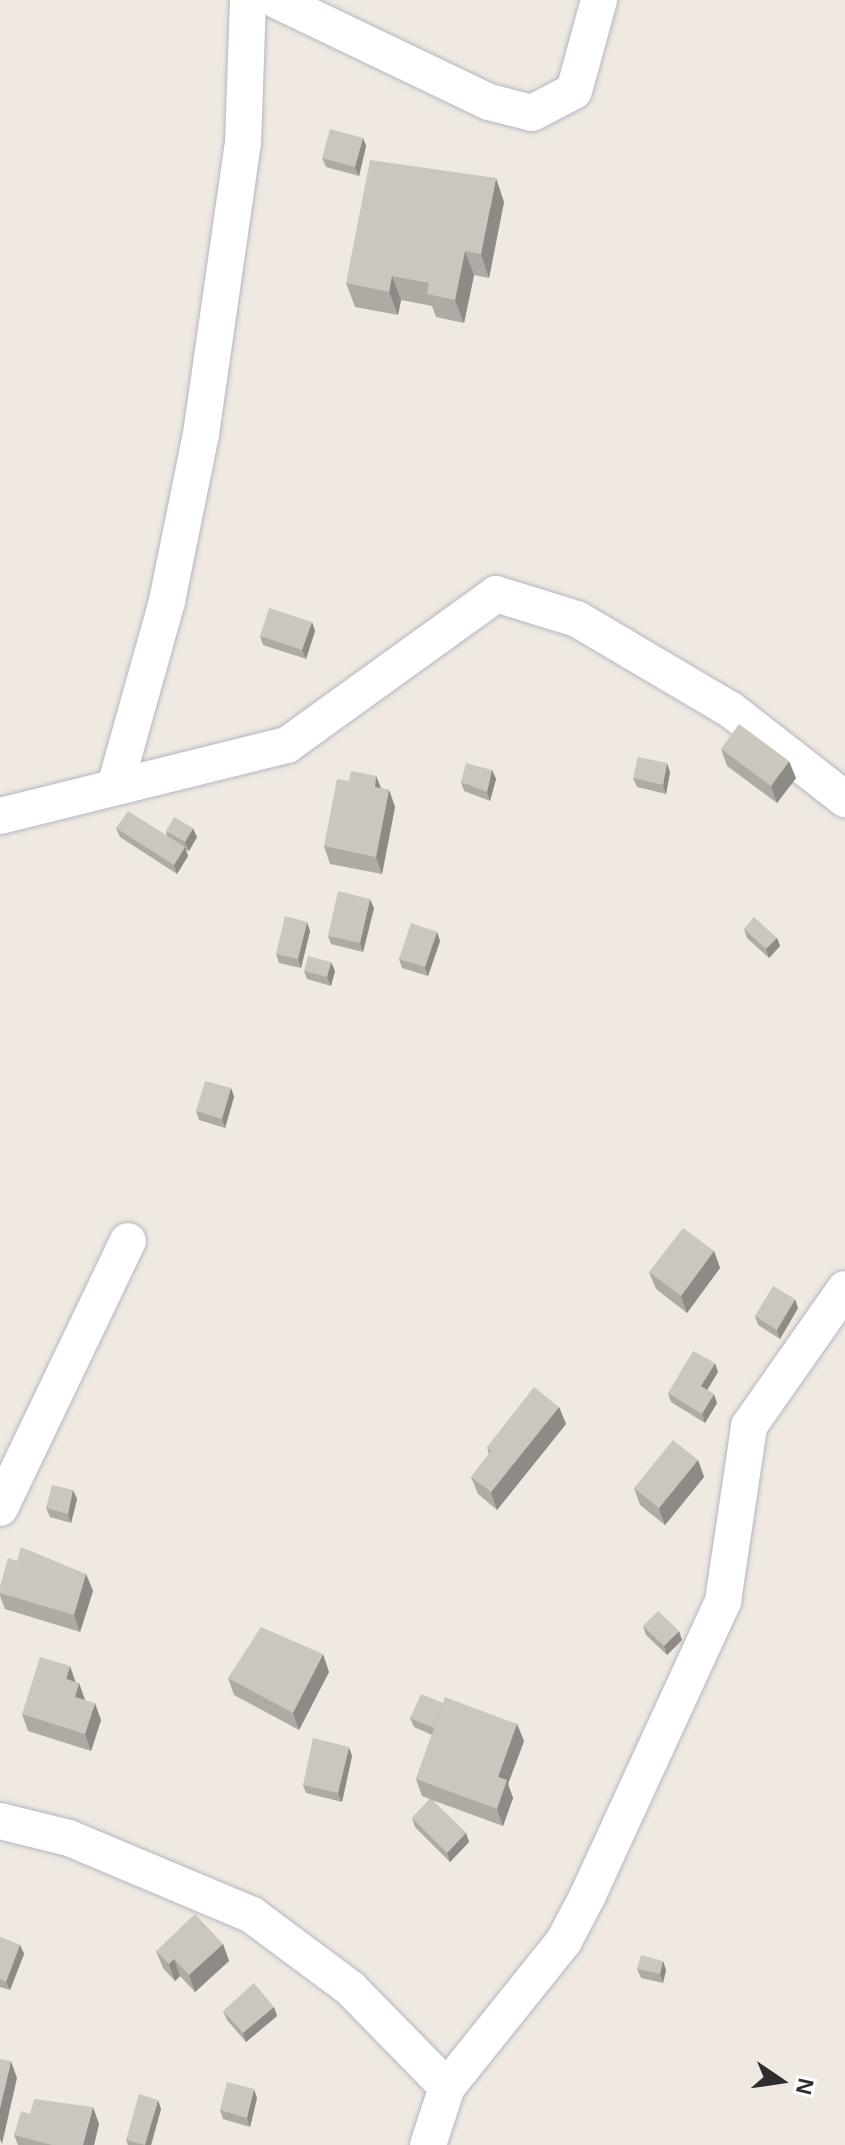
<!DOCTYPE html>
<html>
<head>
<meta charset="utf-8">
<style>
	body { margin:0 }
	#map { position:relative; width:845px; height:2145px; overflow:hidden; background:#efe9e1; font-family:Helvetica,sans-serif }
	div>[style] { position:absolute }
	.roads { filter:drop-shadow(0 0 2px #b4b7c1) drop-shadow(0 0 2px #b4b7c1) }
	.street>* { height:36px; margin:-18px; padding:0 18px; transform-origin:18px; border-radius:18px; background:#fff }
	.wall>* { inset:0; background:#afaba4 }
	.shaded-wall>* { inset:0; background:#8e8b86 }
	.building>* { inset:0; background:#cbc7bf }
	span { translate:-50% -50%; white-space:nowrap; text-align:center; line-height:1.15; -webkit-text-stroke:6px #fff; paint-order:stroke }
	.north { position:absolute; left:741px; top:2041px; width:80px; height:80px; -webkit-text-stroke:6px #fff; paint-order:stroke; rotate:103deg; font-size:22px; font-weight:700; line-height:32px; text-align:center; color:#2e2e2e }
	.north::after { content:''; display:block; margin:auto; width:28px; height:36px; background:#2e2e2e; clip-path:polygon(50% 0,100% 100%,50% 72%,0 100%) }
</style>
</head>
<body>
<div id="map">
	<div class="roads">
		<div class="street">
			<i style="left:276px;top:0;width:236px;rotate:25.6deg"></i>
			<i style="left:489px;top:102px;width:44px;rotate:14.3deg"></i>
			<i style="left:532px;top:113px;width:47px;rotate:-27.6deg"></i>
			<i style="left:574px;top:91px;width:94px;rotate:-74.6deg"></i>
			<i style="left:116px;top:783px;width:189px;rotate:-74.3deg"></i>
			<i style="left:167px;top:601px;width:170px;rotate:-78.5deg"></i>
			<i style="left:201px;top:434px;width:293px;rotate:-81.8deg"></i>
			<i style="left:243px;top:144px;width:144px;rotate:-88deg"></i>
			<i style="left:0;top:816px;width:296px;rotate:-13.9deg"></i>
			<i style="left:287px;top:745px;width:258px;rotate:-35.8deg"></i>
			<i style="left:496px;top:594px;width:85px;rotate:17.2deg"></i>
			<i style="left:577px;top:619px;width:179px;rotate:30.6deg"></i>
			<i style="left:731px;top:710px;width:145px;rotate:38deg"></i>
			<i style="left:0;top:1508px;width:296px;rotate:-64.4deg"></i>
			<i style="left:0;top:1821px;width:71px;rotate:13.8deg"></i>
			<i style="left:69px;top:1838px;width:199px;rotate:22.8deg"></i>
			<i style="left:252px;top:1915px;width:122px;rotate:36.7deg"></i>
			<i style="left:350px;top:1988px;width:139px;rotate:45.6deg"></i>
			<i style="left:428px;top:2145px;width:61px;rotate:-71.9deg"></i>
			<i style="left:447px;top:2087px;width:187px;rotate:-51.3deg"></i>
			<i style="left:564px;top:1941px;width:52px;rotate:-62.4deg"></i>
			<i style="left:588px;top:1895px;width:324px;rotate:-65.3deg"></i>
			<i style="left:723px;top:1601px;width:177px;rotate:-81.5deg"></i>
			<i style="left:749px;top:1426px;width:167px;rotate:-55deg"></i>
		</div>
	</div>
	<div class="wall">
		<i style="clip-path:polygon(363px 138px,366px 146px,359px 176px,326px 167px,322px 158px)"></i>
		<i style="clip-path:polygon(504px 202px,489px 278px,474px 275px,464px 323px,436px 317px,432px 306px,401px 300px,398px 315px,355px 307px,346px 283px)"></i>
		<i style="clip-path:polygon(312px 622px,315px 631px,306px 659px,263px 645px,260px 636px)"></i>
		<i style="clip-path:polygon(721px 749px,796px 778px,777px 803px,727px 766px)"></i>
		<i style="clip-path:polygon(492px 770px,496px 779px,490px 801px,464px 791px,461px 782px)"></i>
		<i style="clip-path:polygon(670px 772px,666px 794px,637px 787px,633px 778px)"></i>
		<i style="clip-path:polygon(376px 776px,381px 788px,389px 790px,395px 807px,382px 874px,330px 864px,324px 846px,349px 781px)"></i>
		<i style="clip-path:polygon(116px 828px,167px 836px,166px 831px,197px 837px,189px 851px,186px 850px,188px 856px,177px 874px,120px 837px)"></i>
		<i style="clip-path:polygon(374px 908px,363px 952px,331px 944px,328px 936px)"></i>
		<i style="clip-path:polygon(744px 929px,777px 938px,780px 946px,769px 958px,747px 938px)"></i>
		<i style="clip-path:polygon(310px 931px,301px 968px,279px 963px,276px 954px)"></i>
		<i style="clip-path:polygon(437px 932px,440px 941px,428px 976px,402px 968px,399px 959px)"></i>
		<i style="clip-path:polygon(304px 971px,335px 971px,331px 986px,307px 979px)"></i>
		<i style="clip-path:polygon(231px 1088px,234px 1097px,225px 1128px,199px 1120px,196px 1111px)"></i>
		<i style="clip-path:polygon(714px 1251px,720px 1268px,687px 1313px,656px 1289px,649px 1272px)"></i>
		<i style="clip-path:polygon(798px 1308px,780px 1339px,758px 1325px,755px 1316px)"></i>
		<i style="clip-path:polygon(718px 1372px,707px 1390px,717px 1403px,705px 1423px,671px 1402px,668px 1393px)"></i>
		<i style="clip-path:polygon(559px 1407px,566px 1424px,497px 1510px,478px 1494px,471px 1477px,489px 1454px,487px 1447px)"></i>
		<i style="clip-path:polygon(698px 1460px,704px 1477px,665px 1525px,640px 1505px,634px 1488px)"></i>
		<i style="clip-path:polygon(73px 1490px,77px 1499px,71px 1523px,50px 1517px,46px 1508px)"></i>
		<i style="clip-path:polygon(17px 1561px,86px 1574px,93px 1591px,80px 1632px,5px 1609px,0 1596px,0 1587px)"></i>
		<i style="clip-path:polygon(643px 1626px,682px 1640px,667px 1655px,646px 1635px)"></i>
		<i style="clip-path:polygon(329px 1672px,299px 1730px,234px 1695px,228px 1678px)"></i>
		<i style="clip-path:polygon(76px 1682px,79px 1683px,85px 1700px,101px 1720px,91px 1751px,28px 1731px,22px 1714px)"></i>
		<i style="clip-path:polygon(443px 1703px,517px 1724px,524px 1741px,508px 1784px,513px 1798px,503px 1826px,432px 1800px,466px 1833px,469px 1842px,450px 1862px,415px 1827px,412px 1818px,430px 1799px,422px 1796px,416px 1779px,432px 1735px,414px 1727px,410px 1718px)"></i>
		<i style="clip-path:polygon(352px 1756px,342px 1802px,306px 1793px,303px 1785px)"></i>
		<i style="clip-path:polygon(0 1937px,20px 1945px,24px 1954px,10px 1990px,0 1987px)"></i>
		<i style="clip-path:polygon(223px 1944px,229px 1961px,195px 1992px,180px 1976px,175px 1981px,163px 1968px,156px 1951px)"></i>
		<i style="clip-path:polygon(663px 1961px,666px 1970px,663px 1983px,641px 1978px,637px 1969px)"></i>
		<i style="clip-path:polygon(274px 2007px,277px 2016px,246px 2042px,227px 2020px,223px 2011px)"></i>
		<i style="clip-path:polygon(257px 2098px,250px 2127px,223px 2119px,220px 2110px)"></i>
		<i style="clip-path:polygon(161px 2109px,151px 2145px,128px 2145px,126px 2140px)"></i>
		<i style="clip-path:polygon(30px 2114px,99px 2124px,94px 2145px,18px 2145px,14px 2135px)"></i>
	</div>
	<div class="shaded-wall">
		<i style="clip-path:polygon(363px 138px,366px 146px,359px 176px,355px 167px)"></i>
		<i style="clip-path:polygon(496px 178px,504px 202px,489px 278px,481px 254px)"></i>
		<i style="clip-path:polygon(465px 251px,474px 275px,464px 323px,455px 300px)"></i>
		<i style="clip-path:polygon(392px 276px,401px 300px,398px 315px,389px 292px)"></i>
		<i style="clip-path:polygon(312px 622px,315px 631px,306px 659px,302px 650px)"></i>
		<i style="clip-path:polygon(789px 761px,796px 778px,777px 803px,771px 786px)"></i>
		<i style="clip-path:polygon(667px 763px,670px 772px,666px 794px,663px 785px)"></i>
		<i style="clip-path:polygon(492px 770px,496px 779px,490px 801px,487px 792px)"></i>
		<i style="clip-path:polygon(376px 776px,383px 793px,375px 787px)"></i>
		<i style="clip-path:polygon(389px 790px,395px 807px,382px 874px,376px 857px)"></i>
		<i style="clip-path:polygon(193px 828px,197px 837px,189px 851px,185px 842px)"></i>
		<i style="clip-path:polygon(185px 847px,188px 856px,177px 874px,174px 865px)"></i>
		<i style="clip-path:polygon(370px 899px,374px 908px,363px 952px,360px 943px)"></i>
		<i style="clip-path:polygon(307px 922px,310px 931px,301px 968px,298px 959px)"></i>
		<i style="clip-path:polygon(437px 932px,440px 941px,428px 976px,425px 967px)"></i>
		<i style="clip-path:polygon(777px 938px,780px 946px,769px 958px,766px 949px)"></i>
		<i style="clip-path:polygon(331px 962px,335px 971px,331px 986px,327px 977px)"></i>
		<i style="clip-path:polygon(231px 1088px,234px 1097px,225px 1128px,222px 1119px)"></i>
		<i style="clip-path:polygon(714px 1251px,720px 1268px,687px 1313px,681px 1296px)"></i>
		<i style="clip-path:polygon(795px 1299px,798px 1308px,780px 1339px,777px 1330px)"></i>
		<i style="clip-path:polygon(715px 1363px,718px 1372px,704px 1395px,701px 1386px)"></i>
		<i style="clip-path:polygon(714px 1394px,717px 1403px,705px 1423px,702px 1414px)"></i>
		<i style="clip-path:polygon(559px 1407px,566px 1424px,497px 1510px,491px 1492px)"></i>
		<i style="clip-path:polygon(698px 1460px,704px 1477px,665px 1525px,659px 1508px)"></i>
		<i style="clip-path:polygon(73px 1490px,77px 1499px,71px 1523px,68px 1514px)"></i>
		<i style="clip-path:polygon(86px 1574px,93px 1591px,80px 1632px,74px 1615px)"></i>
		<i style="clip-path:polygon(679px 1631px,682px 1640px,667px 1655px,664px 1646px)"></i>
		<i style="clip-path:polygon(323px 1654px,329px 1672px,299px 1730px,293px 1713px)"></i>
		<i style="clip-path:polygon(70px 1666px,76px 1683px,66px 1679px)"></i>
		<i style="clip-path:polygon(79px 1683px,85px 1700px,75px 1697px)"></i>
		<i style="clip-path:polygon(95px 1703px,101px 1720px,91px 1751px,85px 1734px)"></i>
		<i style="clip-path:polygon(517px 1724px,524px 1741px,508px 1784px,513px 1798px,503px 1826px,497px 1809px,498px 1777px)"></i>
		<i style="clip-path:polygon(349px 1747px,352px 1756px,342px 1802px,338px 1793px)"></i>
		<i style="clip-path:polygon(466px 1833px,469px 1842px,450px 1862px,447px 1853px)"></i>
		<i style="clip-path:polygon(223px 1944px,229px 1961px,195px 1992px,189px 1975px)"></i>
		<i style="clip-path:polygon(20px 1945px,24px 1954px,10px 1990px,6px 1982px)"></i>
		<i style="clip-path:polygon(174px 1959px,180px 1976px,175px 1981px,169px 1964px)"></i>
		<i style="clip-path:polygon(663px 1961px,666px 1970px,663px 1983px,660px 1974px)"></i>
		<i style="clip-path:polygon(274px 2007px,277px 2016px,246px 2042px,243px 2033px)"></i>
		<i style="clip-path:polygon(11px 2061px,17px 2078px,2px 2144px,0 2139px,0 2108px)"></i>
		<i style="clip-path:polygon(254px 2089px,257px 2098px,250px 2127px,247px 2118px)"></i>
		<i style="clip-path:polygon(158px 2100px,161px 2109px,151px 2145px,145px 2145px)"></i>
		<i style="clip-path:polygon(93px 2107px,99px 2124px,94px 2145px,83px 2145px)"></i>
	</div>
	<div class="building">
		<i style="clip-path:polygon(330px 129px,363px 138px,355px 167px,322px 158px)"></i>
		<i style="clip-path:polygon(370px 160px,496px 178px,481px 254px,465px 251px,455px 300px,427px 294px,429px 283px,392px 276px,389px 292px,346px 283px)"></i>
		<i style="clip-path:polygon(269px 608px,312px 622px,302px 650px,260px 636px)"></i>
		<i style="clip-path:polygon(739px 724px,789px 761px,771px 786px,721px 749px)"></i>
		<i style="clip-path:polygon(638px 757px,667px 763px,663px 785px,633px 778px)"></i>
		<i style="clip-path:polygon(466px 763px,492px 770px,487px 792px,461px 782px)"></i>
		<i style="clip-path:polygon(351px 771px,376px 776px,375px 787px,389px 790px,376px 857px,324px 846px,337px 779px,349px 781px)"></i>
		<i style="clip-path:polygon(128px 811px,185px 847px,174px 865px,116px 828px)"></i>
		<i style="clip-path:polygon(174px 817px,193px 828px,185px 842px,166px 831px)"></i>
		<i style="clip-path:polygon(338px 891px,370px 899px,360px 943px,328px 936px)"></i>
		<i style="clip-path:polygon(285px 916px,307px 922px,298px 959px,276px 954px)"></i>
		<i style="clip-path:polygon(754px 917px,777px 938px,766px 949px,744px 929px)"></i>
		<i style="clip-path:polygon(411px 923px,437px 932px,425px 967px,399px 959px)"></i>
		<i style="clip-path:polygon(308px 956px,331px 962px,327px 977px,304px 971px)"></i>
		<i style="clip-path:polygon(205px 1081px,231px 1088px,222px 1119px,196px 1111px)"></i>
		<i style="clip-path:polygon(683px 1228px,714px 1251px,681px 1296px,649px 1272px)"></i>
		<i style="clip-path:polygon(773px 1286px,795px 1299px,777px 1330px,755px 1316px)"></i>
		<i style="clip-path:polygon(693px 1351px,715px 1363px,701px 1386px,714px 1394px,702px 1414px,668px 1393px)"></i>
		<i style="clip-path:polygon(534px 1387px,559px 1407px,491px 1492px,471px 1477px,491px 1452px,487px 1447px)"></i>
		<i style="clip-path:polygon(673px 1440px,698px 1460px,659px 1508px,634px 1488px)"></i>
		<i style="clip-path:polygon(52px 1485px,73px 1490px,68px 1514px,46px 1508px)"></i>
		<i style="clip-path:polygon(21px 1547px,86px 1574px,74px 1615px,0 1593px,0 1587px,8px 1558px,17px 1561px)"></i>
		<i style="clip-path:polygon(658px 1611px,679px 1631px,664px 1646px,643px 1626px)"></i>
		<i style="clip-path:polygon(261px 1627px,323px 1654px,293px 1713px,228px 1678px)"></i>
		<i style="clip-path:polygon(40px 1657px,70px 1666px,66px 1679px,79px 1683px,75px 1697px,95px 1703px,85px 1734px,22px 1714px)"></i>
		<i style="clip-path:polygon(421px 1694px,443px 1703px,434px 1728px,410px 1718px)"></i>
		<i style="clip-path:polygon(445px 1697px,517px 1724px,498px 1777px,507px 1780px,497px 1809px,416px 1779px)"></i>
		<i style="clip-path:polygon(313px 1738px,349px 1747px,338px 1793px,303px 1785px)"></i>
		<i style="clip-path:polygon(431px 1799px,466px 1833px,447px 1853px,412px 1818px)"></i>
		<i style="clip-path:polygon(195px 1914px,223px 1944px,189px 1975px,174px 1959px,169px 1964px,156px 1951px)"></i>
		<i style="clip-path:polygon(0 1937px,20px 1945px,6px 1982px,0 1979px)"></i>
		<i style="clip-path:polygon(641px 1955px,663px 1961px,660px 1974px,637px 1969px)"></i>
		<i style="clip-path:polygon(254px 1983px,274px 2007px,243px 2033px,223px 2011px)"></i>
		<i style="clip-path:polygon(0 2059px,11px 2061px,0 2108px)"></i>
		<i style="clip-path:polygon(227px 2082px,254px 2089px,247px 2118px,220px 2110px)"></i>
		<i style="clip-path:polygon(139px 2094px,158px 2100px,145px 2145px,126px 2140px)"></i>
		<i style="clip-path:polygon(34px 2099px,93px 2107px,83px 2145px,52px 2145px,14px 2135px,21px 2111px,30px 2114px)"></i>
	</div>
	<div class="north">N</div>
</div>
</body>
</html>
